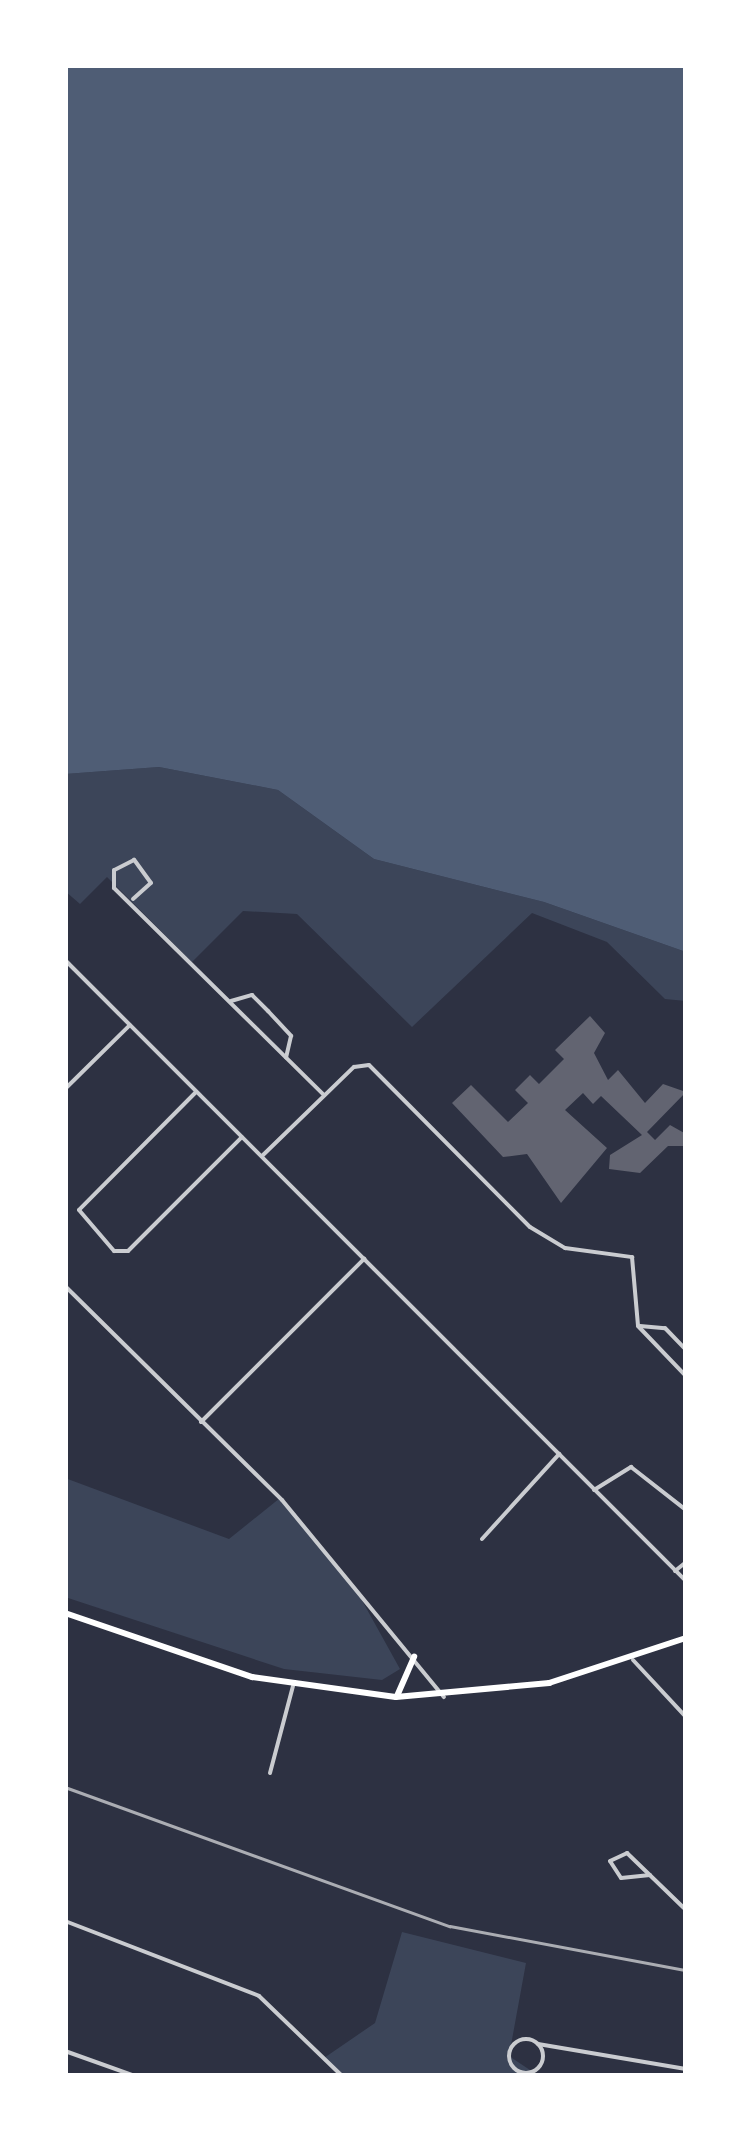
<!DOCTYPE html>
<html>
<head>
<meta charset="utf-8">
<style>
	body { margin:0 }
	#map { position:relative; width:751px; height:2141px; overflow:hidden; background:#2d3142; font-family:"Exo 2",sans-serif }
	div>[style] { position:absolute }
	.green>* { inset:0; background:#3c4559 }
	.water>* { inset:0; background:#4f5d75 }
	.building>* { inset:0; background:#626471 }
	.minor>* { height:4px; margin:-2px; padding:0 2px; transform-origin:2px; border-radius:2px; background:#caccd0 }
	.minor>.ring { margin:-2px; padding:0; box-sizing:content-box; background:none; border:4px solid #caccd0; border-radius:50% }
	.secondary>* { height:6px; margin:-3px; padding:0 3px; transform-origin:3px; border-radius:3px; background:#fff }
	.tram>* { height:2.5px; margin:-1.25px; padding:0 1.25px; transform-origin:1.25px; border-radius:1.25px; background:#abadb3 }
	span { translate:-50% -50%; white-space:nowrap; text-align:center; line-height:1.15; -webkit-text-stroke:9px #fff; paint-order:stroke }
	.frame { position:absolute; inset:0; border:68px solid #fff; pointer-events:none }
</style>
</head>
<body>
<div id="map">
	<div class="green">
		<i style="clip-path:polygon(159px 767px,278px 790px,374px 859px,544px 902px,686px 952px,686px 1001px,665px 999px,607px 942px,532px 913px,412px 1027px,297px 914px,243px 911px,192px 962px,107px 877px,80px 904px,65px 891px,65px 774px)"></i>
		<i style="clip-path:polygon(65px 1478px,229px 1539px,280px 1498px,359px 1595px,400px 1669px,382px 1680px,284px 1669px,65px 1597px)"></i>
		<i style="clip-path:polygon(402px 1932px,526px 1963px,509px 2056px,539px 2076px,342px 2076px,324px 2058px,375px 2023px)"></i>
	</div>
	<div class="water">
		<i style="clip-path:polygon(65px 65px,686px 65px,686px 952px,544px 902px,374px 859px,278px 790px,159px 767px,65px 774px)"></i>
	</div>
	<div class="building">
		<i style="clip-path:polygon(590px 1016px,605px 1033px,594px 1053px,608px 1080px,618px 1070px,645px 1103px,663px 1084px,686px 1092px,647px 1132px,655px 1140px,670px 1125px,686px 1134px,686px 1146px,668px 1146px,640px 1173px,609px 1169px,610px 1155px,642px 1135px,601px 1096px,593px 1104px,583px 1093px,565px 1110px,607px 1148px,561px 1203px,527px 1154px,503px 1157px,452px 1103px,471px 1085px,508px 1122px,528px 1103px,515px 1090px,530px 1075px,539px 1084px,564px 1059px,555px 1050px)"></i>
	</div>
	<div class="minor">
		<i style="left:133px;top:899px;width:24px;rotate:-42deg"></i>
		<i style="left:151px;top:883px;width:29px;rotate:-126deg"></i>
		<i style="left:134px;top:860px;width:22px;rotate:153deg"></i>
		<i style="left:114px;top:870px;width:18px;rotate:90deg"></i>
		<i style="left:114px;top:888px;width:295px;rotate:44.6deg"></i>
		<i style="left:65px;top:960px;width:878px;rotate:45deg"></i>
		<i style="left:231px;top:1001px;width:22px;rotate:-16deg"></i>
		<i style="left:252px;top:995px;width:23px;rotate:45deg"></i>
		<i style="left:268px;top:1011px;width:34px;rotate:47deg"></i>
		<i style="left:291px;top:1036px;width:22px;rotate:103deg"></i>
		<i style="left:65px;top:1089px;width:91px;rotate:-44.6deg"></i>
		<i style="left:196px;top:1092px;width:166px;rotate:134.8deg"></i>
		<i style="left:79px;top:1210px;width:54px;rotate:49.5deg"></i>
		<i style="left:114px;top:1251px;width:14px"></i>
		<i style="left:128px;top:1251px;width:161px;rotate:-45deg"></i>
		<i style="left:262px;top:1156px;width:128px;rotate:-44.1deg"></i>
		<i style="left:354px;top:1067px;width:15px;rotate:-8deg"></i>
		<i style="left:369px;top:1065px;width:228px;rotate:45.2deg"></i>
		<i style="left:530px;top:1227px;width:41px;rotate:31deg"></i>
		<i style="left:565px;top:1248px;width:68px;rotate:7.7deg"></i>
		<i style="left:632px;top:1257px;width:69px;rotate:85deg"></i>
		<i style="left:638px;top:1326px;width:69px;rotate:46.2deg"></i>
		<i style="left:65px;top:1286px;width:305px;rotate:44.6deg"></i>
		<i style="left:282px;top:1500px;width:255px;rotate:50.6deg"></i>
		<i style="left:640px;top:1326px;width:25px;rotate:5deg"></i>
		<i style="left:665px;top:1328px;width:30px;rotate:46deg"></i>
		<i style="left:201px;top:1422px;width:231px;rotate:-45deg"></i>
		<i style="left:594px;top:1490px;width:44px;rotate:-31.9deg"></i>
		<i style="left:631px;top:1467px;width:70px;rotate:38deg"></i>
		<i style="left:482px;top:1539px;width:115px;rotate:-47.8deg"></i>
		<i style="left:675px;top:1571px;width:14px;rotate:-39deg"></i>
		<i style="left:633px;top:1660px;width:78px;rotate:47.1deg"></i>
		<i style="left:270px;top:1773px;width:90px;rotate:-75.2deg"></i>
		<i style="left:650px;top:1875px;width:29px;rotate:174deg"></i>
		<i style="left:621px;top:1878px;width:20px;rotate:-123deg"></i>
		<i style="left:610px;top:1861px;width:19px;rotate:-25deg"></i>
		<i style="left:627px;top:1853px;width:82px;rotate:44deg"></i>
		<i style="left:65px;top:1921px;width:208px;rotate:21.1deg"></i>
		<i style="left:259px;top:1996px;width:115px;rotate:43.9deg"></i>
		<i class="ring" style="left:509px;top:2039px;width:30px;height:30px"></i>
		<i style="left:538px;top:2044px;width:150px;rotate:9.6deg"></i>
		<i style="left:65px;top:2051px;width:74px;rotate:19.7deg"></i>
	</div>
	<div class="secondary">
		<i style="left:65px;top:1613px;width:198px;rotate:18.9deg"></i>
		<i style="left:252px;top:1677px;width:145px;rotate:7.9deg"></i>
		<i style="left:396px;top:1697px;width:154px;rotate:-5.2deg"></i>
		<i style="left:549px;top:1683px;width:144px;rotate:-18.2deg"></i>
		<i style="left:397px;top:1696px;width:43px;rotate:-66.4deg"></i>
	</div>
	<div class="tram">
		<i style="left:65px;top:1787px;width:409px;rotate:19.9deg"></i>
		<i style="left:450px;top:1926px;width:240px;rotate:10.6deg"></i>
	</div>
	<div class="frame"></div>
</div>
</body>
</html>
